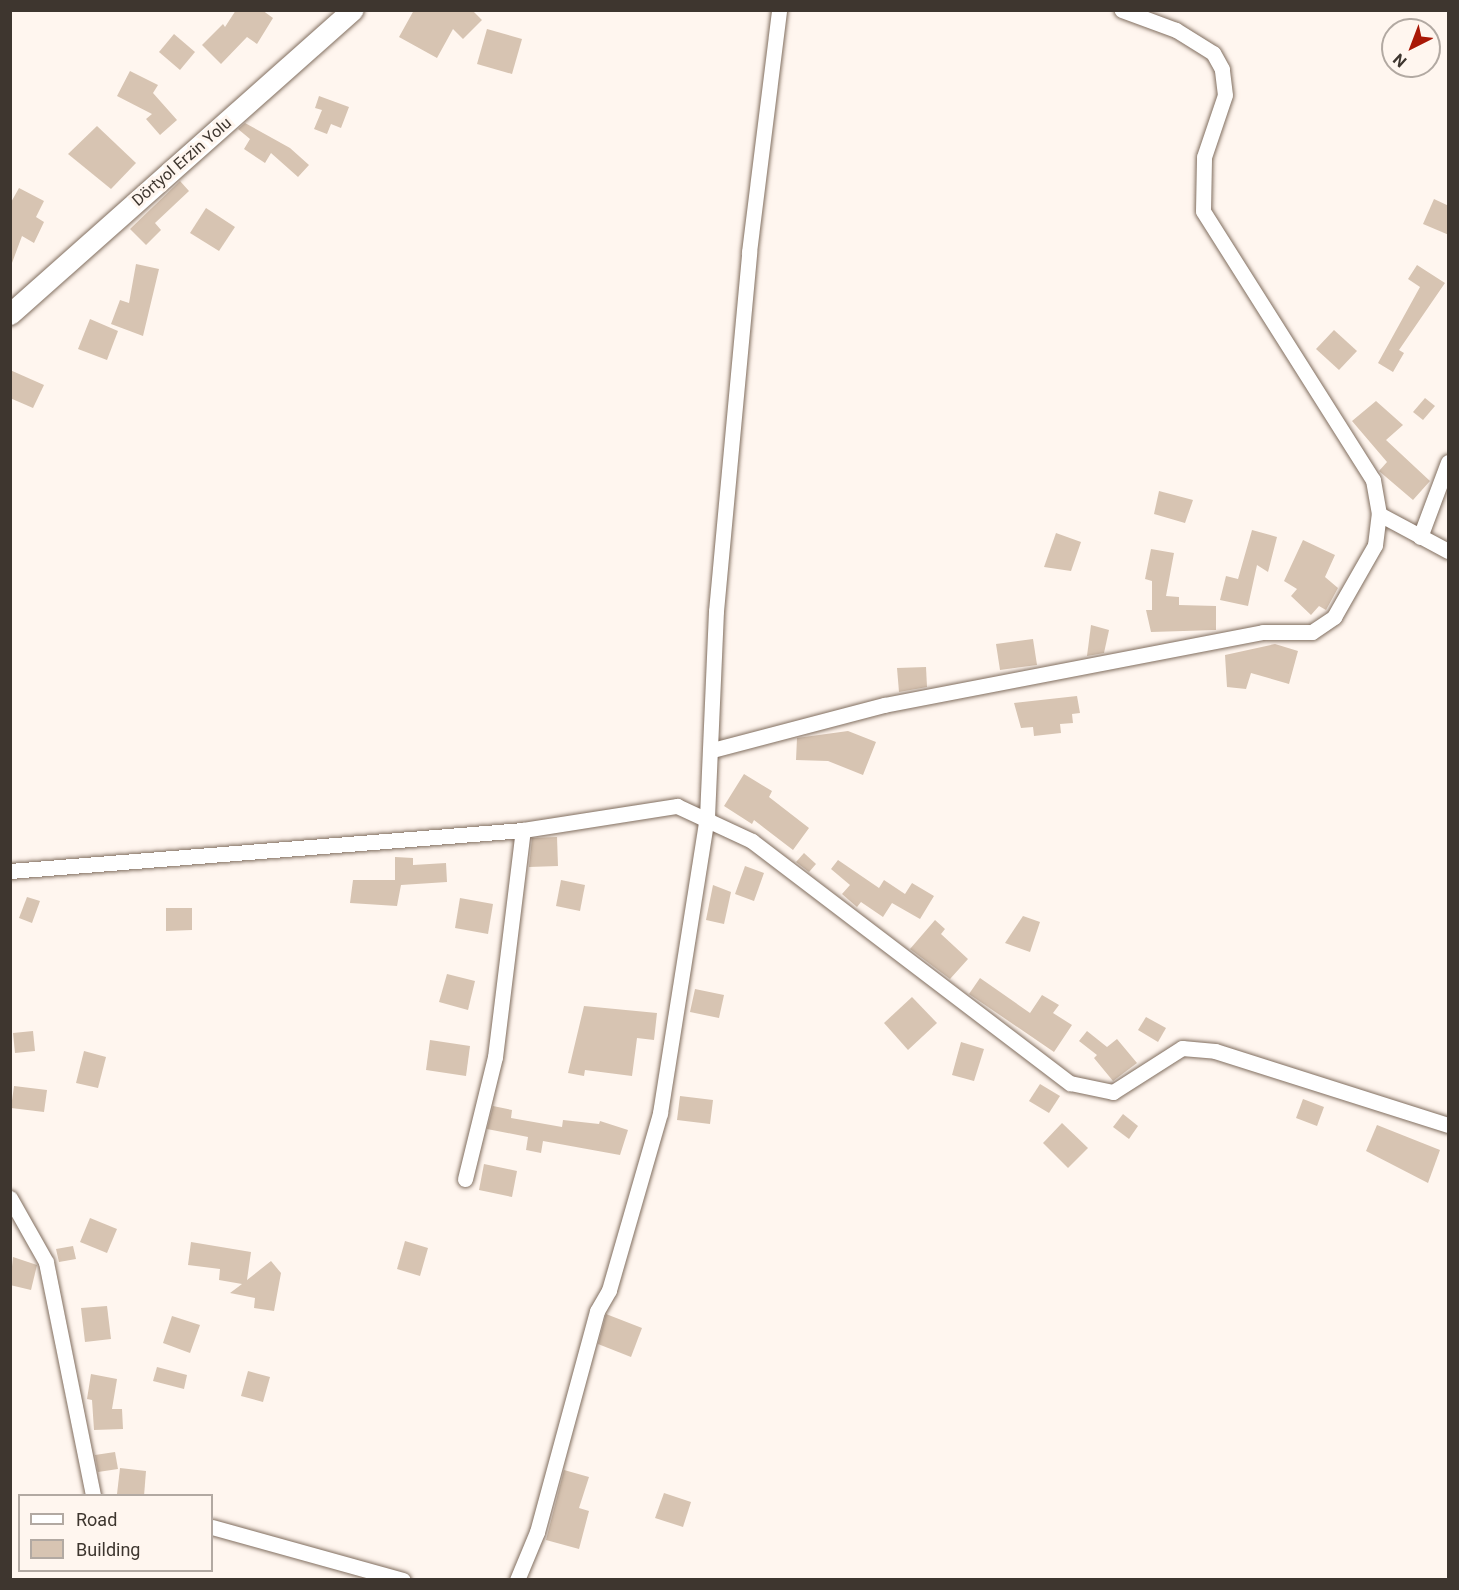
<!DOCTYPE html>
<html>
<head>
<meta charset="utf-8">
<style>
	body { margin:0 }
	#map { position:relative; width:1459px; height:1590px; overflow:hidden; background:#fff6ef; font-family:Roboto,sans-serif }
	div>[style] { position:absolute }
	.building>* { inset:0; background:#d7c4b2 }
	.roads { filter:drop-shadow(0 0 2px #816e5f) drop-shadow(0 0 2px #816e5f) }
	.minor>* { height:15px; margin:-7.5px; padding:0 7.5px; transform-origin:7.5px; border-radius:7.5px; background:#fff }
	.secondary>* { height:21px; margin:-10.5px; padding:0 10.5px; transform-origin:10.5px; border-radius:10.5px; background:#fff }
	span { translate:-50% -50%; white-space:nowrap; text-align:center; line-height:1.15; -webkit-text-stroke:6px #fff6ef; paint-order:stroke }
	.street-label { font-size:16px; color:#3e362f }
	.frame { position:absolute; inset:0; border:12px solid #3e362f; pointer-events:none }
	.legend { position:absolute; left:18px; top:1494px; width:195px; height:78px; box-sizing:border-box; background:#fff6ef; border:2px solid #b2a9a2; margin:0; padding:8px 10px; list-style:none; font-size:18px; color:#3e362f }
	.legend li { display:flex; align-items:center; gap:12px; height:30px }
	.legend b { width:30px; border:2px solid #b2a9a2 }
	.north { position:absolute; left:1381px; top:18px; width:60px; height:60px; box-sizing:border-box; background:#fff6ef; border:2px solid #b2a9a2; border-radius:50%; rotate:222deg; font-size:16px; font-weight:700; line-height:24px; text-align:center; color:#3e362f }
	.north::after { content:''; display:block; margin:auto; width:21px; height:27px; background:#a91806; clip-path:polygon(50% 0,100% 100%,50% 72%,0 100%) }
</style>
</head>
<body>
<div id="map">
	<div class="building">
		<i style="clip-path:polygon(236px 10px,262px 10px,273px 18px,257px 44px,247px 37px,221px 64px,202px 45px,223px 24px,225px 27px)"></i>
		<i style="clip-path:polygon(414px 10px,472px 10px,482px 20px,463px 39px,453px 29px,437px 58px,399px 37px)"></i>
		<i style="clip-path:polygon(487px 29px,522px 39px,512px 74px,477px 64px)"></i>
		<i style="clip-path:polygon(174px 34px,195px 52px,180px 70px,159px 52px)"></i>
		<i style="clip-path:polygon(130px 71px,158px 85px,153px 93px,177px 120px,160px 135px,146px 119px,152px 114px,117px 96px)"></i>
		<i style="clip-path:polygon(319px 96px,349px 107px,341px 128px,331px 124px,327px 134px,314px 129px,322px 110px,315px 108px)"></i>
		<i style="clip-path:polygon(245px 123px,290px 148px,309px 165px,298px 177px,271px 153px,265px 163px,244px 149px,250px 139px,238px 129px)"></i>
		<i style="clip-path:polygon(97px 126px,136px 163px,111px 189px,68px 154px)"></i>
		<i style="clip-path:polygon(180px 181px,189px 191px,155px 223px,161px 230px,146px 245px,130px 229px)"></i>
		<i style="clip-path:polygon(19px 188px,44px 201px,36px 217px,44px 222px,34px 243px,22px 236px,12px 263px,10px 204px)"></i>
		<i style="clip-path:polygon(1434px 199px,1449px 206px,1449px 235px,1423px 224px)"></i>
		<i style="clip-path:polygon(206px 208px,235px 227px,219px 251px,190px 233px)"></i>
		<i style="clip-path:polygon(136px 264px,159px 269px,143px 336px,111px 324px,120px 300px,129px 303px)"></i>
		<i style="clip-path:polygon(1417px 265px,1445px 283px,1399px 350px,1404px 353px,1393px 372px,1378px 363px,1420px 287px,1408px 279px)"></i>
		<i style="clip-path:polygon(90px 319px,118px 331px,107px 360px,78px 349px)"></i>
		<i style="clip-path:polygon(1334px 330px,1357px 351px,1339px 370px,1316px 349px)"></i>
		<i style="clip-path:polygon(10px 370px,44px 385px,33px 408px,10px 398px)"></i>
		<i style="clip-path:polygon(1425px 398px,1435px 406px,1423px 420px,1413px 412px)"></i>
		<i style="clip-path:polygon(1376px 401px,1403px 425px,1386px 440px,1430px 481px,1413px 500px,1379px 471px,1387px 462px,1352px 421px)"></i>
		<i style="clip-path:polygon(1159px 491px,1193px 500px,1185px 523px,1154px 514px)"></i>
		<i style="clip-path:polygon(1252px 530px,1277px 537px,1268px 572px,1257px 565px,1248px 606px,1220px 600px,1226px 576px,1238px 579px)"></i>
		<i style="clip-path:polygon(1056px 533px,1081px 542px,1071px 571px,1044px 567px)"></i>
		<i style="clip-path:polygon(1303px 540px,1335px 555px,1325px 577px,1338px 588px,1326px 610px,1319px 606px,1311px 615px,1291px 596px,1297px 589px,1284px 581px)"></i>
		<i style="clip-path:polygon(1151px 549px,1174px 553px,1166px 596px,1179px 597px,1179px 605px,1216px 606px,1216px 630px,1151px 632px,1146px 610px,1152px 610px,1152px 581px,1145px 579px)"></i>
		<i style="clip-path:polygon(1091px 625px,1109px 630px,1104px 653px,1087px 656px)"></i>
		<i style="clip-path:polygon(1033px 639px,1037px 665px,1000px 670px,996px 644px)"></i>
		<i style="clip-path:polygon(1275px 644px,1298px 651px,1289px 684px,1251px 673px,1246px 689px,1227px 687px,1225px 655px)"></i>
		<i style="clip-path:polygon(926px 667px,927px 687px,899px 692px,897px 668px)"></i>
		<i style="clip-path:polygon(1077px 696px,1080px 713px,1072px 714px,1073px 723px,1060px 724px,1061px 733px,1034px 736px,1033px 727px,1021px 728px,1014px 703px)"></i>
		<i style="clip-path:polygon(848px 731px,876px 742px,863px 775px,828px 761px,796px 760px,797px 738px)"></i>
		<i style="clip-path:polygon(744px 774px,772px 791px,769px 797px,809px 828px,793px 850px,754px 820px,752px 824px,724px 806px)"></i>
		<i style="clip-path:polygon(557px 837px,558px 866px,529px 867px,532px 838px)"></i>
		<i style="clip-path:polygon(804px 853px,816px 864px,809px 872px,796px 862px)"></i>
		<i style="clip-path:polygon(395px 857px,413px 858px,413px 865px,446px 863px,447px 882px,401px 885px,397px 906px,350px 903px,353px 880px,395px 880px)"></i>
		<i style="clip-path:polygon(838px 860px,879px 888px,884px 880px,905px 894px,912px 883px,934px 896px,920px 919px,892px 903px,883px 917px,861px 902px,857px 907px,842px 894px,850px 885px,831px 869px)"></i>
		<i style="clip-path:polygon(745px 866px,764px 873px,754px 901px,735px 894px)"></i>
		<i style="clip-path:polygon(561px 880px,585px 885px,580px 911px,556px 906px)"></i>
		<i style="clip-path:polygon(713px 885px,731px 892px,724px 924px,706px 920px)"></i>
		<i style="clip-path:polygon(27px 897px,40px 901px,32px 923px,19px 918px)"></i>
		<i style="clip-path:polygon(460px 898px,493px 904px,488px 934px,455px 928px)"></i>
		<i style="clip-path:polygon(166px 908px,192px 908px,192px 930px,166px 931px)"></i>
		<i style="clip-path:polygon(1023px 916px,1040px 922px,1030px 952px,1005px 943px)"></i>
		<i style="clip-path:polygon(935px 920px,945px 929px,941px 934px,968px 959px,950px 979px,910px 949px)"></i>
		<i style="clip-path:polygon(447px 974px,475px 981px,468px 1010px,439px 1002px)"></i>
		<i style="clip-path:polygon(980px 978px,1030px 1013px,1042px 995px,1059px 1005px,1053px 1013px,1072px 1025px,1054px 1052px,969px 994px)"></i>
		<i style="clip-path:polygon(695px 989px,724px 995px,719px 1018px,690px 1012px)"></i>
		<i style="clip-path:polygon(912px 997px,937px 1023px,908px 1050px,884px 1023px)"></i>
		<i style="clip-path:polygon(584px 1006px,657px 1013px,654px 1040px,637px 1038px,632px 1076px,585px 1070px,584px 1076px,568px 1073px)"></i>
		<i style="clip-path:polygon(1146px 1017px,1166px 1028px,1158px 1042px,1138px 1030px)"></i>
		<i style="clip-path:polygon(33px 1031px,35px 1051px,15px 1053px,13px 1033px)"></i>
		<i style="clip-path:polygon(1087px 1031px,1107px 1047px,1117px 1039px,1137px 1063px,1113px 1081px,1094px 1058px,1097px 1055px,1079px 1041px)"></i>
		<i style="clip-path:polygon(430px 1040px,470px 1046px,466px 1076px,426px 1070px)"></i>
		<i style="clip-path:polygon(961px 1042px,984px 1049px,974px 1081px,952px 1075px)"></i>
		<i style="clip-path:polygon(84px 1051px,106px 1057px,98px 1088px,76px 1083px)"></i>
		<i style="clip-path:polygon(1040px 1084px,1060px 1096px,1049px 1113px,1029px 1101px)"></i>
		<i style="clip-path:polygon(14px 1086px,47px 1090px,44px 1112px,11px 1108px)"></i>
		<i style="clip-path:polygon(680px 1096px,713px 1100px,710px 1124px,677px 1120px)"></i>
		<i style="clip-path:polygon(1303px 1099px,1324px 1107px,1317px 1126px,1296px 1118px)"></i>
		<i style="clip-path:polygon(493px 1106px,512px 1110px,511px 1118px,562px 1127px,563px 1120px,599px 1124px,600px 1121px,628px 1130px,620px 1155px,543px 1141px,541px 1153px,526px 1150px,528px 1137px,487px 1129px)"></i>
		<i style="clip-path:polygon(1123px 1114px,1138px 1126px,1129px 1139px,1113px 1127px)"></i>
		<i style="clip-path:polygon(1062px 1123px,1088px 1148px,1068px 1168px,1043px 1143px)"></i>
		<i style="clip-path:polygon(1377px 1125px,1440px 1150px,1428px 1183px,1366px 1151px)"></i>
		<i style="clip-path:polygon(484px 1164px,517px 1171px,512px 1197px,479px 1190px)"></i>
		<i style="clip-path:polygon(90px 1218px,117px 1229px,107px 1253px,80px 1242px)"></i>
		<i style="clip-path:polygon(405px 1241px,428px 1248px,420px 1276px,397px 1269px)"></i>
		<i style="clip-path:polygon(191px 1242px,251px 1252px,247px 1280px,271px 1261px,281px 1273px,274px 1311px,254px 1308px,255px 1298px,230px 1293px,242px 1284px,219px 1280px,220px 1269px,188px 1265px)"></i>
		<i style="clip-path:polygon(73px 1246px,76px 1259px,59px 1262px,56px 1249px)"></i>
		<i style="clip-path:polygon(13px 1257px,37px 1265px,31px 1290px,10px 1285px)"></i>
		<i style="clip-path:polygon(107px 1306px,111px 1339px,85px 1342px,81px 1308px)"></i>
		<i style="clip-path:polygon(606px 1314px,642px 1328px,631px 1357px,598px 1344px)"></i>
		<i style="clip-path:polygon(172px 1316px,200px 1325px,190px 1353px,163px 1343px)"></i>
		<i style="clip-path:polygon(157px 1367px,187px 1375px,184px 1389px,153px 1381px)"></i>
		<i style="clip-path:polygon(248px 1371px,270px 1377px,263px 1402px,241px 1396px)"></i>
		<i style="clip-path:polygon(91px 1374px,117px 1379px,112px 1409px,122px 1409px,123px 1429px,94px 1430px,92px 1400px,87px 1399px)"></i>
		<i style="clip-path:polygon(115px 1452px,118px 1469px,98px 1472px,95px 1455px)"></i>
		<i style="clip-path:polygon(120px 1468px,146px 1471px,144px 1496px,117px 1494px)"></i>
		<i style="clip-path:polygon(564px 1470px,589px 1477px,579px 1508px,589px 1511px,579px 1549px,546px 1540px)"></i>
		<i style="clip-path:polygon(664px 1493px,691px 1502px,683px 1527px,655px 1518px)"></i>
	</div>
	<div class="roads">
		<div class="minor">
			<i style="left:1379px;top:514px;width:78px;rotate:28.2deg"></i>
			<i style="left:1420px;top:537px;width:80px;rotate:-69.5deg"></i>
			<i style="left:712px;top:750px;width:178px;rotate:-14.7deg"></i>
			<i style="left:884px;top:705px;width:386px;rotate:-10.9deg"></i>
			<i style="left:1263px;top:632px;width:49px"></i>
			<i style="left:1312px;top:632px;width:27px;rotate:-34deg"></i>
			<i style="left:1334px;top:617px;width:83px;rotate:-60.3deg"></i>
			<i style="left:1375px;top:545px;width:31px;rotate:-83deg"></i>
			<i style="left:1379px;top:514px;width:35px;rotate:-100deg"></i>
			<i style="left:1373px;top:480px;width:318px;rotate:-122.3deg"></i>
			<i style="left:1203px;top:211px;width:54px;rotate:-88.9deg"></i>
			<i style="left:1204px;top:157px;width:65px;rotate:-71.3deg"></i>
			<i style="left:1225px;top:95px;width:26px;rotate:-97deg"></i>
			<i style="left:1222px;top:69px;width:18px;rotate:-119deg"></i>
			<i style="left:1213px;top:53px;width:44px;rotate:-148.1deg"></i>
			<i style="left:1176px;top:30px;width:58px;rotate:-159.7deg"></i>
			<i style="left:10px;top:871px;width:515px;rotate:-4.57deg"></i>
			<i style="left:523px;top:830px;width:156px;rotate:-8.9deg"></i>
			<i style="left:677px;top:806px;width:83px;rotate:25deg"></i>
			<i style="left:752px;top:841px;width:400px;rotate:37.3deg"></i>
			<i style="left:1070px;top:1083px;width:44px;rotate:11.8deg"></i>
			<i style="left:1113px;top:1092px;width:82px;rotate:-32.5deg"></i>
			<i style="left:1182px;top:1048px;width:33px;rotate:5deg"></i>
			<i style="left:1215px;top:1051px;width:244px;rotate:17.6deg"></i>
			<i style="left:465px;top:1179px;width:126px;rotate:-76.2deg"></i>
			<i style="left:495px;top:1057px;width:229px;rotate:-83deg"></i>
			<i style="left:10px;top:1198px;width:73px;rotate:60.6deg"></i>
			<i style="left:46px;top:1262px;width:239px;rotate:78.6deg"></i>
			<i style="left:212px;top:1527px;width:198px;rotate:15.5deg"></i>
			<i style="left:517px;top:1580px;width:52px;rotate:-67.4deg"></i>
			<i style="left:537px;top:1532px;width:229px;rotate:-74.8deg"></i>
			<i style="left:597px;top:1311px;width:24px;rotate:-60deg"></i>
			<i style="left:609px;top:1290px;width:184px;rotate:-73.9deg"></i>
			<i style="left:660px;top:1113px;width:300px;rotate:-81deg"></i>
			<i style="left:707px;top:817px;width:206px;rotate:-87.5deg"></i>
			<i style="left:716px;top:611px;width:361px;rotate:-84.7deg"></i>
			<i style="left:749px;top:252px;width:244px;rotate:-82.9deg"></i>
		</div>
		<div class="secondary">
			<i style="left:10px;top:314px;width:458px;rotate:-41.6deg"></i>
		</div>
	</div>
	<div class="street-label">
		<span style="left:182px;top:162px;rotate:-41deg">Dörtyol Erzin Yolu</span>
	</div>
	<div class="frame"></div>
	<ul class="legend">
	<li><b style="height:8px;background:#fff"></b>Road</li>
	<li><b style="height:16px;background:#d7c4b2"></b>Building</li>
	</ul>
	<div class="north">N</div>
</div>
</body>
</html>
